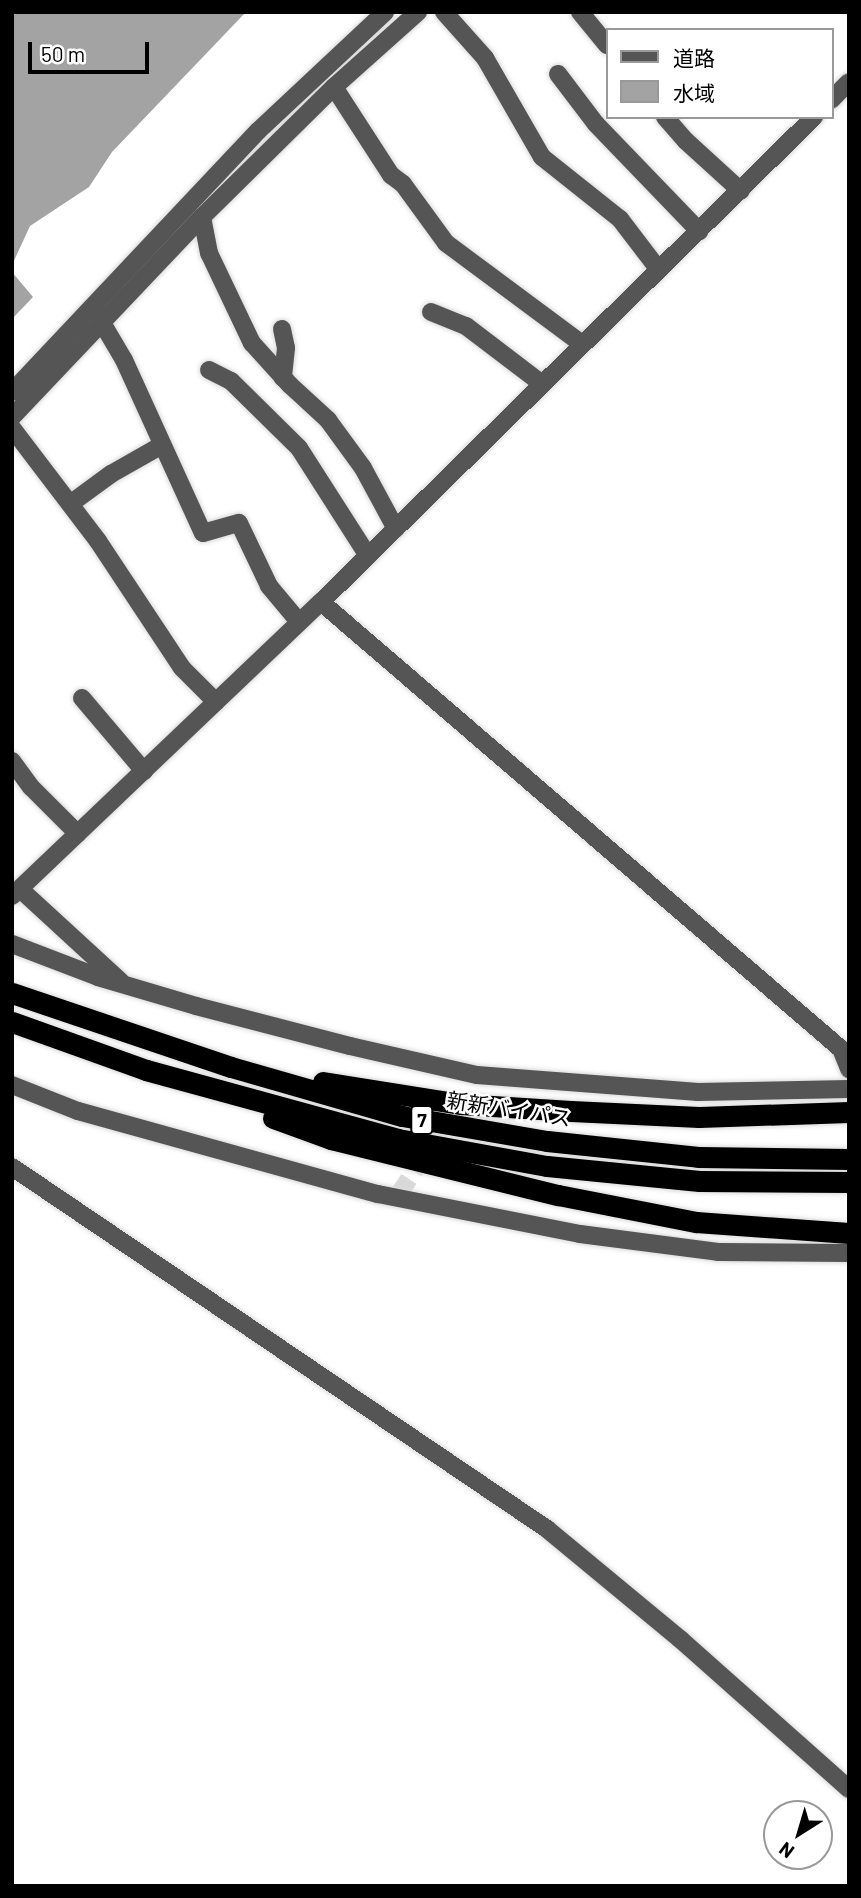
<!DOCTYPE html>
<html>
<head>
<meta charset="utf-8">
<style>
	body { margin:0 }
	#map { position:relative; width:861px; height:1898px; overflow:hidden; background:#fff; font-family:Barlow,"Noto Sans JP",sans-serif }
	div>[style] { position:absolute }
	.water>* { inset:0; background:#a3a3a3 }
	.minor-tunnel>* { height:18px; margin-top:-9px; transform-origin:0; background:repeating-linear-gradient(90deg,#d9d9d9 0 18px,transparent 0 27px) }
	.roads { filter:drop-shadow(0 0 2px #dbdbdb) drop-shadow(0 0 2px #dbdbdb) }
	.minor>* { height:18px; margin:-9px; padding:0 9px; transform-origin:9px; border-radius:9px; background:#555 }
	.highway>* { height:21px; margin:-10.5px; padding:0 10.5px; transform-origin:10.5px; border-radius:10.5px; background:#000 }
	span { translate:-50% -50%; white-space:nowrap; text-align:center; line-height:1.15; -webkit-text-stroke:5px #fff; paint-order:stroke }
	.shield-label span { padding:2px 5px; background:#fff; border:2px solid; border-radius:5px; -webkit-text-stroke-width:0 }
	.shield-label { font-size:19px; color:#000; font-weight:700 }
	.street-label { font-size:21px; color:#000 }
	.frame { position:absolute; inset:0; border:14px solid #000; pointer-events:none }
	.legend { position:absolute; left:606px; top:28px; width:228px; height:91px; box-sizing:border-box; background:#fff; border:2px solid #999; margin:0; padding:9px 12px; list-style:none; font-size:21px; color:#000 }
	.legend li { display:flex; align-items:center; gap:14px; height:35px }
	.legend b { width:35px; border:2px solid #999 }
	.north { position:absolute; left:763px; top:1800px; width:70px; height:70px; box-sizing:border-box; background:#fff; border:2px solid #999; border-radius:50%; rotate:217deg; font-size:19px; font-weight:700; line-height:28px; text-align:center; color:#000 }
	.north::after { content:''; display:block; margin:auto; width:24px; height:32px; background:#000; clip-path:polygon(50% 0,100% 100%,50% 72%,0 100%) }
	.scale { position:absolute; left:28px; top:42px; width:121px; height:32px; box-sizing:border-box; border:4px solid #000; border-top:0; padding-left:9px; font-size:21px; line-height:24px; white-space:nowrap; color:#000; -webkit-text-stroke:5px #fff; paint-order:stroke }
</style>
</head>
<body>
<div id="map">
	<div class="water">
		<i style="clip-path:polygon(12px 12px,246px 12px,112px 152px,89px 187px,30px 226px,12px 265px)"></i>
		<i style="clip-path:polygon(12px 272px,33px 297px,12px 319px)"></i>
	</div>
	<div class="minor-tunnel">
		<i style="left:399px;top:1194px;width:53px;rotate:-56.6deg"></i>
	</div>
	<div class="roads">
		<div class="minor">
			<i style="left:444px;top:12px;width:62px;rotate:48.3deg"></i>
			<i style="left:485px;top:58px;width:114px;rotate:60.1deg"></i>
			<i style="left:542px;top:157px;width:100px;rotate:38.5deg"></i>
			<i style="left:620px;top:219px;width:64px;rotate:52.6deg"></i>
			<i style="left:580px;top:12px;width:43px;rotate:50.7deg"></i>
			<i style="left:558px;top:74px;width:63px;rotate:52.8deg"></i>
			<i style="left:596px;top:124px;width:149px;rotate:46.1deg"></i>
			<i style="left:334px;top:87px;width:105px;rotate:57.1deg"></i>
			<i style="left:391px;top:175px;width:15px;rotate:37deg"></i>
			<i style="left:403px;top:184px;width:73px;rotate:53.9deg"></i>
			<i style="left:446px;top:243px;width:169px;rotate:36.6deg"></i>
			<i style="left:831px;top:100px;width:25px;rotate:-45deg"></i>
			<i style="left:665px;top:117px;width:32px;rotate:49deg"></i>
			<i style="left:686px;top:141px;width:74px;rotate:42.3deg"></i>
			<i style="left:202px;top:217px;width:37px;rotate:79deg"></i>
			<i style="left:209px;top:253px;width:100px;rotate:64.5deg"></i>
			<i style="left:252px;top:343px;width:57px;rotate:47.9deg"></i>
			<i style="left:290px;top:385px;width:52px;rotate:42.6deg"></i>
			<i style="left:328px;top:420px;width:59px;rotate:53.9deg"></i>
			<i style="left:363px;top:468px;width:69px;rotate:61.6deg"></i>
			<i style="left:431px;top:312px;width:38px;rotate:22deg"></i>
			<i style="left:466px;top:326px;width:96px;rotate:37.3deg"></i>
			<i style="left:101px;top:321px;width:45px;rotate:59.5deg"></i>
			<i style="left:124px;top:360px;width:190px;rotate:65.5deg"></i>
			<i style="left:203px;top:533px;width:37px;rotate:-16deg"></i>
			<i style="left:239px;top:523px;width:70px;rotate:64.5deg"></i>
			<i style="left:269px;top:586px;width:47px;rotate:50.2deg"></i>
			<i style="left:282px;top:329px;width:19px;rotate:78deg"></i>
			<i style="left:286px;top:348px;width:30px;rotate:96deg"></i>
			<i style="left:209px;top:370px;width:25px;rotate:27deg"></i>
			<i style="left:231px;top:381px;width:95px;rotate:44.6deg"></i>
			<i style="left:299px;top:448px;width:128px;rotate:57.4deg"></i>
			<i style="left:12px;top:392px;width:359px;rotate:-46.7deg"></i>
			<i style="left:258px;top:131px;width:174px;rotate:-43.1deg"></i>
			<i style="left:12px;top:417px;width:276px;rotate:-46.5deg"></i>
			<i style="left:202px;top:217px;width:185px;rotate:-44.6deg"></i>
			<i style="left:334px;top:87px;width:113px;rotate:-41.8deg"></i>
			<i style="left:12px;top:428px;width:142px;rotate:52.7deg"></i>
			<i style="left:98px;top:541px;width:152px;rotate:56.5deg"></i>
			<i style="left:182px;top:668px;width:48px;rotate:45deg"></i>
			<i style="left:70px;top:504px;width:51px;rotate:-36.2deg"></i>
			<i style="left:111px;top:474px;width:59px;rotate:-29.6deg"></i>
			<i style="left:321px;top:602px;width:686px;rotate:40.68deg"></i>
			<i style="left:841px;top:1049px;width:22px;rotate:68deg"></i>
			<i style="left:82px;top:698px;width:96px;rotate:49.7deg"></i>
			<i style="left:12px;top:761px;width:32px;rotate:54deg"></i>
			<i style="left:31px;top:787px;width:66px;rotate:45deg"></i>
			<i style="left:20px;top:889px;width:137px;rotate:42.6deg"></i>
			<i style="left:12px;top:896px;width:427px;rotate:-43.6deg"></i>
			<i style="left:321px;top:602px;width:692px;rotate:-44.53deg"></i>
			<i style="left:12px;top:944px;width:92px;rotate:21deg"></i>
			<i style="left:98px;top:977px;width:102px;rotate:16.5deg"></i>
			<i style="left:196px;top:1006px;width:159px;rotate:14.6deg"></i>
			<i style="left:350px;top:1046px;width:130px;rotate:12.9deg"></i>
			<i style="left:477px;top:1075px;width:222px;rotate:4.4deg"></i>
			<i style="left:698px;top:1092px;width:151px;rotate:-1.1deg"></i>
			<i style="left:12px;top:1085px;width:71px;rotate:21.5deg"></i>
			<i style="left:78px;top:1111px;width:311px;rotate:15.5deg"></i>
			<i style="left:378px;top:1194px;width:206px;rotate:11.2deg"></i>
			<i style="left:580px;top:1234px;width:139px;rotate:7.4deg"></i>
			<i style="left:718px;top:1252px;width:131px;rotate:0.4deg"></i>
			<i style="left:12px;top:1167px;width:646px;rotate:34.08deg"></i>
			<i style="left:547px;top:1529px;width:173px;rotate:39.6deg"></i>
			<i style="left:680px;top:1639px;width:226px;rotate:41.6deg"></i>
		</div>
		<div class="highway">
			<i style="left:12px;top:993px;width:231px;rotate:18.7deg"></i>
			<i style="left:231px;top:1067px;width:178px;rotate:16deg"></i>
			<i style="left:402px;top:1116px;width:147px;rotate:9.8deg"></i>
			<i style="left:547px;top:1141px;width:152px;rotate:6deg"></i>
			<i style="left:698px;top:1157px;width:151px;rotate:0.8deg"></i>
			<i style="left:12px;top:1022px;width:142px;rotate:19.7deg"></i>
			<i style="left:146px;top:1070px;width:261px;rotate:15.3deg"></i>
			<i style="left:398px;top:1139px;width:151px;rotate:10.3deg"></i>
			<i style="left:547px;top:1166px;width:153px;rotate:5.6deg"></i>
			<i style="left:699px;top:1181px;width:150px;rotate:0.4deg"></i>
			<i style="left:323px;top:1082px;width:140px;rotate:9.1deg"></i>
			<i style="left:461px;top:1104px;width:110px;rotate:3.6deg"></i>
			<i style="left:571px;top:1111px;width:128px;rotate:2.7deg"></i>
			<i style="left:699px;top:1117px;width:150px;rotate:-1.9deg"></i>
			<i style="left:273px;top:1118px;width:62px;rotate:19.9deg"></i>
			<i style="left:331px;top:1139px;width:234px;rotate:13.9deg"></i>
			<i style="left:558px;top:1195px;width:141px;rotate:11.1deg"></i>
			<i style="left:696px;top:1222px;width:153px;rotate:4.1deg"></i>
		</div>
	</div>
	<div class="shield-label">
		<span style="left:422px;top:1120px">7</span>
	</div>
	<div class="street-label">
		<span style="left:509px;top:1109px;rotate:9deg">新新バイパス</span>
	</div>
	<div class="frame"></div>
	<ul class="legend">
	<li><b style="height:9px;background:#555"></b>道路</li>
	<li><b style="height:19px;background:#a3a3a3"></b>水域</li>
	</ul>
	<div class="north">N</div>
	<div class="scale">50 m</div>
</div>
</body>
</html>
